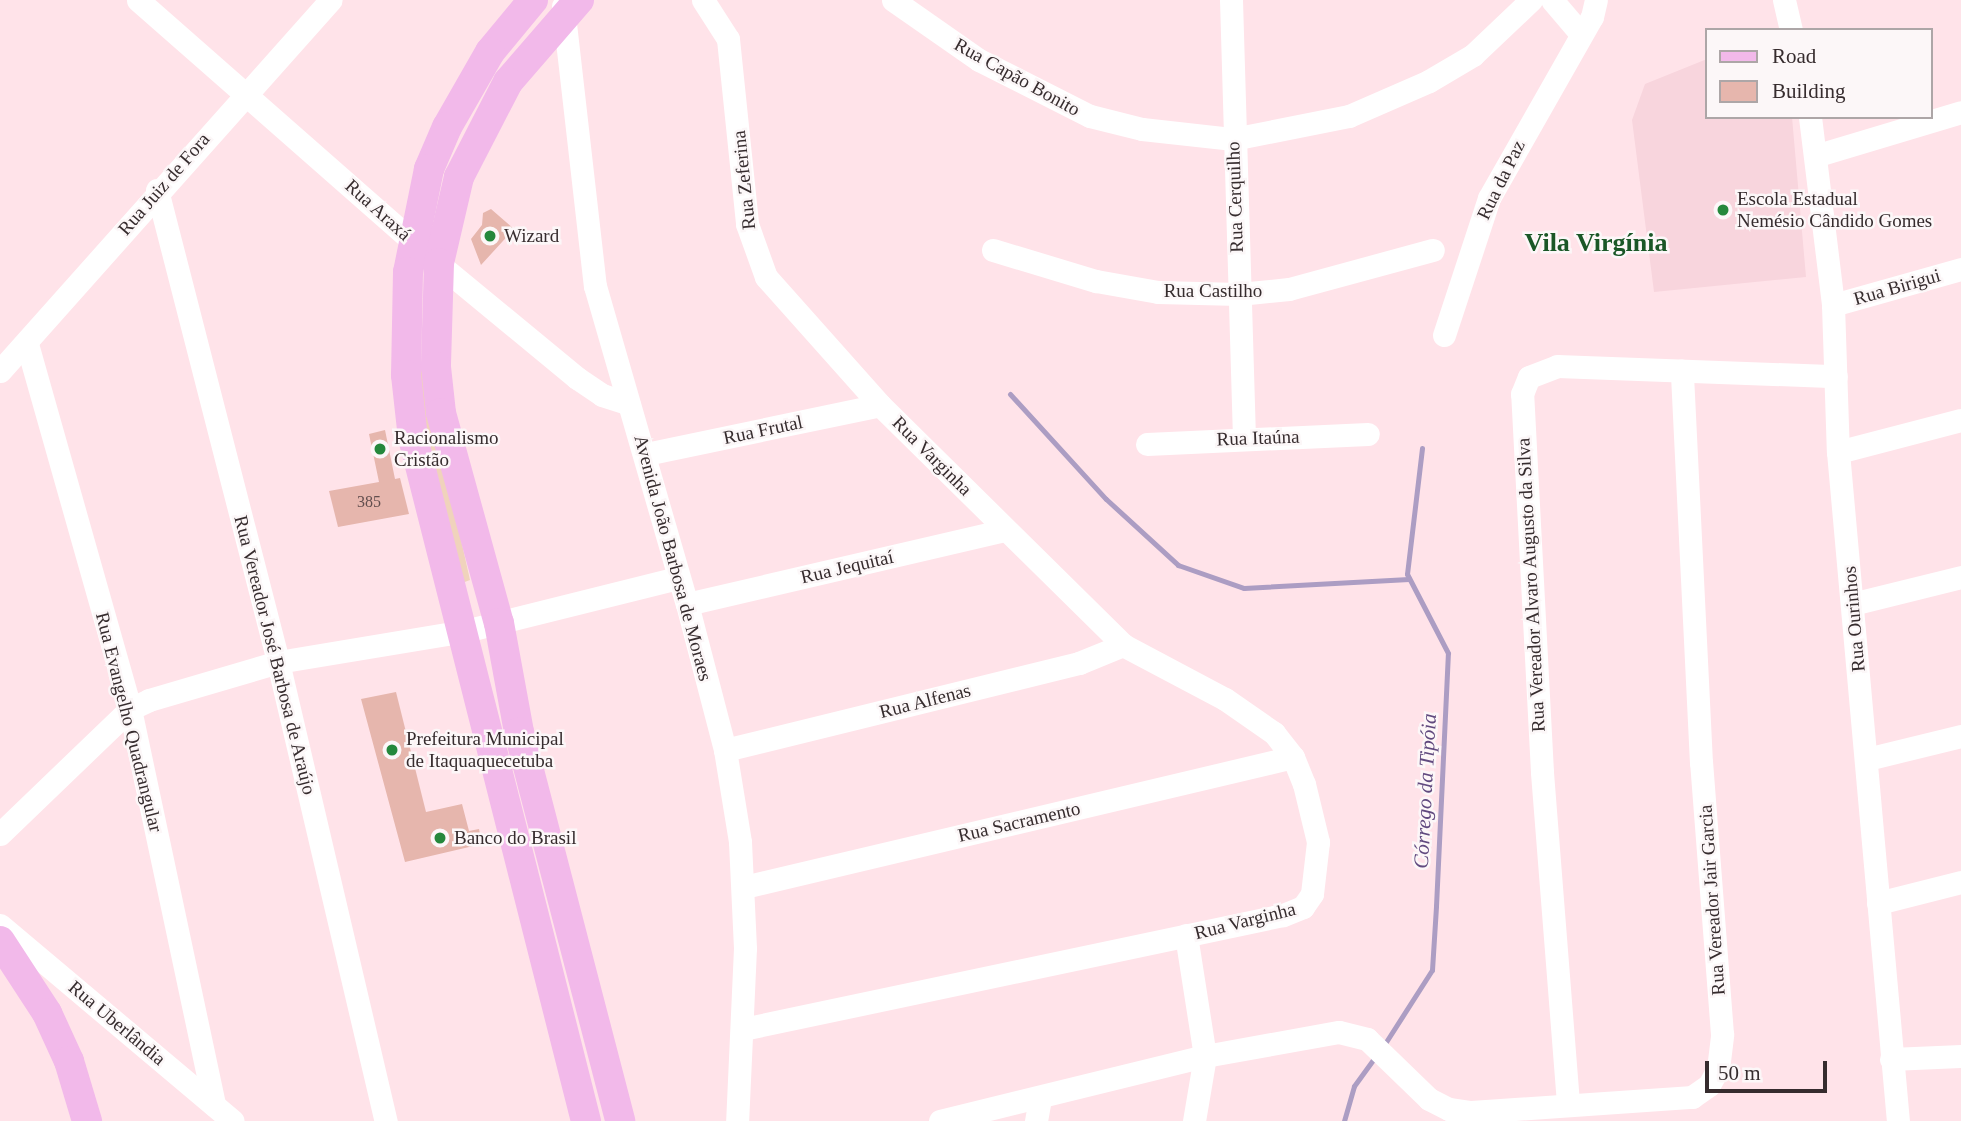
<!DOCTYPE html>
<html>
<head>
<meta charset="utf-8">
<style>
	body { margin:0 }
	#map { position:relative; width:1961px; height:1121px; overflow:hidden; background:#ffe3e9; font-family:"Times New Roman",serif }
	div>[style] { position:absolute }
	.built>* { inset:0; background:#f8d5dd }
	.green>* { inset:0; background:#f0d3bc }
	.stream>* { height:5px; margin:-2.5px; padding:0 2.5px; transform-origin:2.5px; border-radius:2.5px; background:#ac9dc3 }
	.building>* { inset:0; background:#e6b6ad }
	.minor>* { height:23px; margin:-11.5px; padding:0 11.5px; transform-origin:11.5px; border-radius:11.5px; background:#fff }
	.major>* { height:30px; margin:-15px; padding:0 15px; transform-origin:15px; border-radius:15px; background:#f2b9ea }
	.dots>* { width:19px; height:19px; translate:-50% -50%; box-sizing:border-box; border:4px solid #fcf7f8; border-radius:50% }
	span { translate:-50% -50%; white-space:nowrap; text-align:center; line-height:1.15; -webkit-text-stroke:5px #fcf7f8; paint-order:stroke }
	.number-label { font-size:16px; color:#624e4e }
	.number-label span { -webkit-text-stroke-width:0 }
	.street-label { font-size:19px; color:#362c2e }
	.poi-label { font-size:19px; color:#362c2e }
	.left { translate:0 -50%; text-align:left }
	.water-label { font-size:21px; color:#614a7f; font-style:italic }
	.district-label { font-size:26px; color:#1a5727; font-weight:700 }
	.legend { position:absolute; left:1705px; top:28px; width:228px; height:91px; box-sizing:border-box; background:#fcf7f8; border:2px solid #ada6a7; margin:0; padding:9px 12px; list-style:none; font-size:21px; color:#362c2e }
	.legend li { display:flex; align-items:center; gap:14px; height:35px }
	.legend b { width:35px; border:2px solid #ada6a7 }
	.scale { position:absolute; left:1705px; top:1061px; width:122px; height:32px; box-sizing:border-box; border:4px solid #362c2e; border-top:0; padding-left:9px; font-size:21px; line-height:24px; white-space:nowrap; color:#362c2e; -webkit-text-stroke:5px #fcf7f8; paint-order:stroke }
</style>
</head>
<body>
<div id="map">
	<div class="built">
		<i style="clip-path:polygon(1707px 59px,1707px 117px,1792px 117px,1806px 277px,1654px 292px,1632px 120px,1645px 84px)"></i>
	</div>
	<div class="green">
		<i style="clip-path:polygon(422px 365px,470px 580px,462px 583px,413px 371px)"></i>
	</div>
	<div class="stream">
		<i style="left:1010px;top:394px;width:142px;rotate:47.6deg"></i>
		<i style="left:1106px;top:499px;width:98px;rotate:42.5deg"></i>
		<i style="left:1178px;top:565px;width:70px;rotate:19.2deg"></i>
		<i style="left:1244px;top:588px;width:165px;rotate:-3.1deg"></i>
		<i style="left:1384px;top:1045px;width:89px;rotate:-57.4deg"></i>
		<i style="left:1432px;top:970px;width:64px;rotate:-86.4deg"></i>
		<i style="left:1436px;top:906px;width:253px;rotate:-87.3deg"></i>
		<i style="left:1448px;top:653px;width:89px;rotate:-117.4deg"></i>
		<i style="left:1407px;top:574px;width:127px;rotate:-83.2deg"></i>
		<i style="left:1344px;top:1121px;width:36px;rotate:-74deg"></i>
		<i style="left:1354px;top:1086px;width:37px;rotate:-54deg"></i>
	</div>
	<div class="building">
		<i style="clip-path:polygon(491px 209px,514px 229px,481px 265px,471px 239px,482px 225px,483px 213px)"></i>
		<i style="clip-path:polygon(385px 430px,395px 479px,400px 478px,409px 514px,338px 527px,329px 491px,379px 482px,369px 434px)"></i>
		<i style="clip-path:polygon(396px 692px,426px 812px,462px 804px,469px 831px,479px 829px,482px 844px,405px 862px,361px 699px)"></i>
	</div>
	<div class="minor">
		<i style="left:138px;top:0;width:388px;rotate:41.3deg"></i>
		<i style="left:429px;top:256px;width:192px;rotate:39.5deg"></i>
		<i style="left:577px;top:378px;width:30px;rotate:34deg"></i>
		<i style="left:602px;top:395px;width:28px;rotate:18deg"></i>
		<i style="left:703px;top:0;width:46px;rotate:57.3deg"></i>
		<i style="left:728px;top:39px;width:186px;rotate:84.1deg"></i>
		<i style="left:747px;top:224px;width:56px;rotate:70.3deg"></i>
		<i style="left:766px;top:277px;width:171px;rotate:48.3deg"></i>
		<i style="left:880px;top:405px;width:342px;rotate:44.6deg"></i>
		<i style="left:1123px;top:645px;width:115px;rotate:27.9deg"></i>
		<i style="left:1225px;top:699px;width:60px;rotate:34.8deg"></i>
		<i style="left:1274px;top:733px;width:31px;rotate:52deg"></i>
		<i style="left:1293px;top:757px;width:29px;rotate:68deg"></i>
		<i style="left:1304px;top:784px;width:60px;rotate:76.4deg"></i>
		<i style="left:1318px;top:842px;width:52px;rotate:96.6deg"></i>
		<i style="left:1312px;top:894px;width:16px;rotate:125deg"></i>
		<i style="left:1303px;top:907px;width:22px;rotate:158deg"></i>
		<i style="left:1283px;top:915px;width:552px;rotate:168.08deg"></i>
		<i style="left:893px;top:0;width:105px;rotate:34.9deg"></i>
		<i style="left:979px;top:60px;width:124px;rotate:26.8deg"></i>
		<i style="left:1090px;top:116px;width:54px;rotate:14deg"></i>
		<i style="left:1142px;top:129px;width:92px;rotate:6.3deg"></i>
		<i style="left:1233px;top:139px;width:118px;rotate:-11.2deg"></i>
		<i style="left:1349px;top:116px;width:87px;rotate:-23.6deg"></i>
		<i style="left:1429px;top:81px;width:51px;rotate:-30.6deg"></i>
		<i style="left:1473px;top:55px;width:80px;rotate:-43.5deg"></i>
		<i style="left:1231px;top:0;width:437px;rotate:88.3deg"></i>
		<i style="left:1552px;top:0;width:45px;rotate:49.5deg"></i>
		<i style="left:1784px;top:0;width:31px;rotate:77deg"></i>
		<i style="left:563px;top:6px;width:282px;rotate:83.5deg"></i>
		<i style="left:595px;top:286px;width:331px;rotate:73.9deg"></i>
		<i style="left:687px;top:604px;width:151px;rotate:75.4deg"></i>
		<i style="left:725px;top:750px;width:93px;rotate:80.7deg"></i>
		<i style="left:740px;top:842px;width:106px;rotate:87.3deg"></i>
		<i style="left:745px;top:948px;width:173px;rotate:92.6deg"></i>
		<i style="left:1810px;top:117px;width:189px;rotate:83deg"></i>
		<i style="left:1833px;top:305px;width:147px;rotate:88.1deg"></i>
		<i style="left:1838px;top:452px;width:672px;rotate:84.88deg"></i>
		<i style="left:1818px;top:155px;width:149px;rotate:-16.7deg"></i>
		<i style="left:157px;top:190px;width:487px;rotate:75.6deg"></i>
		<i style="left:278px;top:662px;width:472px;rotate:76.8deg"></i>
		<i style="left:993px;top:250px;width:108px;rotate:16.8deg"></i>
		<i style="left:1096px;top:281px;width:63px;rotate:10.1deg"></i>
		<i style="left:1158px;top:292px;width:81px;rotate:1.4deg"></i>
		<i style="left:1239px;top:294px;width:50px;rotate:-5.7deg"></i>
		<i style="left:1289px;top:289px;width:149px;rotate:-15.2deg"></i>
		<i style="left:1833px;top:305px;width:133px;rotate:-15.7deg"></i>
		<i style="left:1444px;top:335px;width:144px;rotate:-71.8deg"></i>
		<i style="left:1489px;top:198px;width:208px;rotate:-60.4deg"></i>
		<i style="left:1592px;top:17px;width:17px;rotate:-77deg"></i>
		<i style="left:27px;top:344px;width:379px;rotate:74.2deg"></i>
		<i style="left:130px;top:709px;width:405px;rotate:78deg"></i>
		<i style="left:0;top:371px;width:497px;rotate:-48.3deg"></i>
		<i style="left:1147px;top:444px;width:221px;rotate:-2.6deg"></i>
		<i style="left:1838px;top:452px;width:127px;rotate:-14.6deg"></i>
		<i style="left:646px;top:454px;width:239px;rotate:-11.8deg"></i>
		<i style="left:687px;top:604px;width:327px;rotate:-13.1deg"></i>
		<i style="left:1852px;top:604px;width:112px;rotate:-13.9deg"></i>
		<i style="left:725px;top:750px;width:365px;rotate:-13.8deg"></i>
		<i style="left:1079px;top:663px;width:48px;rotate:-22.2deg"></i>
		<i style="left:1867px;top:759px;width:97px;rotate:-13.7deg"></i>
		<i style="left:0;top:834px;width:180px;rotate:-43.9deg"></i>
		<i style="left:130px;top:709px;width:21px;rotate:-25deg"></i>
		<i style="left:149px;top:700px;width:134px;rotate:-16.4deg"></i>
		<i style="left:278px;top:662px;width:190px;rotate:-9.4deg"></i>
		<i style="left:465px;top:631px;width:219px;rotate:-14deg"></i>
		<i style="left:744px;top:887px;width:564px;rotate:-13.32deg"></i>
		<i style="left:1878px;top:903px;width:86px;rotate:-14.2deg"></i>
		<i style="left:0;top:925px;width:304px;rotate:40.1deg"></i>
		<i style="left:1186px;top:935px;width:122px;rotate:81.1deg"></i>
		<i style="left:1205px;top:1056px;width:66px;rotate:99.6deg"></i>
		<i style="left:1891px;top:1059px;width:70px;rotate:-2.5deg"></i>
		<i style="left:1568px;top:1103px;width:332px;rotate:-94.5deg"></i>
		<i style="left:1542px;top:772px;width:379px;rotate:-93deg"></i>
		<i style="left:1522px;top:394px;width:18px;rotate:-68deg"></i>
		<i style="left:1529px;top:377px;width:30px;rotate:-21deg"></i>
		<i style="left:1557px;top:366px;width:279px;rotate:2.1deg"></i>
		<i style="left:940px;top:1121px;width:273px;rotate:-13.8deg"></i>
		<i style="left:1205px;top:1056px;width:136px;rotate:-10.2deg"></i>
		<i style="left:1339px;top:1032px;width:29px;rotate:14deg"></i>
		<i style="left:1367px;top:1039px;width:86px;rotate:44.1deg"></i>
		<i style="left:1429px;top:1099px;width:22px;rotate:27deg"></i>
		<i style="left:1449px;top:1109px;width:22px;rotate:8deg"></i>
		<i style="left:1471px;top:1112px;width:222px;rotate:-3.9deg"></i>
		<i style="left:1692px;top:1097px;width:21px;rotate:-35deg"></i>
		<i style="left:1709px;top:1085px;width:18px;rotate:-61deg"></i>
		<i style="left:1718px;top:1069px;width:35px;rotate:-83deg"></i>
		<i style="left:1722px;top:1034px;width:272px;rotate:-94.4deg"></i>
		<i style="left:1701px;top:763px;width:393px;rotate:-92.8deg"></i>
		<i style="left:1036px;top:1121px;width:23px;rotate:-80deg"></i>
	</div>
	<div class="major">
		<i style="left:533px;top:0;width:67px;rotate:129.6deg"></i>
		<i style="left:490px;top:52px;width:86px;rotate:119.8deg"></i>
		<i style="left:447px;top:127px;width:46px;rotate:113.2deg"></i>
		<i style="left:429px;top:169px;width:105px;rotate:101.5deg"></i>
		<i style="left:408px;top:272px;width:103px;rotate:91.1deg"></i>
		<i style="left:406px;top:375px;width:63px;rotate:83.7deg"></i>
		<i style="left:413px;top:438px;width:705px;rotate:75.79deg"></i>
		<i style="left:579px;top:0;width:108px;rotate:130.9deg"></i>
		<i style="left:508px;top:82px;width:107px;rotate:117.3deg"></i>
		<i style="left:459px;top:177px;width:88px;rotate:103.1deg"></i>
		<i style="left:439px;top:263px;width:104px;rotate:91.7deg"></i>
		<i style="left:436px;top:367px;width:46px;rotate:83.8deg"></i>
		<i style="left:441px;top:413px;width:218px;rotate:74.6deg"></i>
		<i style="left:499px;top:623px;width:111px;rotate:79.6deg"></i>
		<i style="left:519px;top:732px;width:402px;rotate:75.4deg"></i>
		<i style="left:0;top:941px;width:86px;rotate:56.9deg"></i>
		<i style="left:47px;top:1013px;width:53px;rotate:65.4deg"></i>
		<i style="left:69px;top:1061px;width:63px;rotate:73.3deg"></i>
	</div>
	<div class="dots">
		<i style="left:1723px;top:210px;background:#25883c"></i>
		<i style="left:490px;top:236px;background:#25883c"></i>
		<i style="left:380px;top:449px;background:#25883c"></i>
		<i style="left:392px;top:750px;background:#25883c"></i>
		<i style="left:440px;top:838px;background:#25883c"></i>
	</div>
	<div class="number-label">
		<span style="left:369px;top:502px">385</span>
	</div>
	<div class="street-label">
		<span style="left:1017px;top:77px;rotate:29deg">Rua Capão Bonito</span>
		<span style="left:744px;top:180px;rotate:-96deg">Rua Zeferina</span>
		<span style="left:1501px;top:180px;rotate:-64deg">Rua da Paz</span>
		<span style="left:164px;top:184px;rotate:-49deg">Rua Juiz de Fora</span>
		<span style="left:1235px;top:197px;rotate:-92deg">Rua Cerquilho</span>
		<span style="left:378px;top:210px;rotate:42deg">Rua Araxá</span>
		<span style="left:1897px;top:287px;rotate:-16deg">Rua Birigui</span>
		<span style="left:1213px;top:291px">Rua Castilho</span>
		<span style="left:763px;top:430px;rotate:-12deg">Rua Frutal</span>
		<span style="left:1258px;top:438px;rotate:-2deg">Rua Itaúna</span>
		<span style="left:932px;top:456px;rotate:45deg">Rua Varginha</span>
		<span style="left:673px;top:558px;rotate:75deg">Avenida João Barbosa de Moraes</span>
		<span style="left:847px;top:567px;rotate:-13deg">Rua Jequitaí</span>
		<span style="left:1531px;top:585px;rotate:-93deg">Rua Vereador Alvaro Augusto da Silva</span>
		<span style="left:1854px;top:619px;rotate:-95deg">Rua Ourinhos</span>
		<span style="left:275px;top:655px;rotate:76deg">Rua Vereador José Barbosa de Araújo</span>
		<span style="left:925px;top:701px;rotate:-14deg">Rua Alfenas</span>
		<span style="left:129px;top:722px;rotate:76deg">Rua Evangelho Quadrangular</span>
		<span style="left:1019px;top:822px;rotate:-13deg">Rua Sacramento</span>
		<span style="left:1712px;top:900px;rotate:-94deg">Rua Vereador Jair Garcia</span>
		<span style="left:1245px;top:921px;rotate:-14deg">Rua Varginha</span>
		<span style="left:117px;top:1023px;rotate:40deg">Rua Uberlândia</span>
	</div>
	<div class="poi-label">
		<span class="left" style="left:1737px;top:210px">Escola Estadual<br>Nemésio Cândido Gomes</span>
		<span class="left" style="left:504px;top:236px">Wizard</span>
		<span class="left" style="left:394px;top:449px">Racionalismo<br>Cristão</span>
		<span class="left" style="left:406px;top:750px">Prefeitura Municipal<br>de Itaquaquecetuba</span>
		<span class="left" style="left:454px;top:838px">Banco do Brasil</span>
	</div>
	<div class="water-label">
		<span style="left:1425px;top:791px;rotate:-87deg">Córrego da Tipóia</span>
	</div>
	<div class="district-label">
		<span style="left:1596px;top:243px">Vila Virgínia</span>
	</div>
	<ul class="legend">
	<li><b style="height:9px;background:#f2b9ea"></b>Road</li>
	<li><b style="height:19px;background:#e6b6ad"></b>Building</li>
	</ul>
	<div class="scale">50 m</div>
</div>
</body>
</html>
